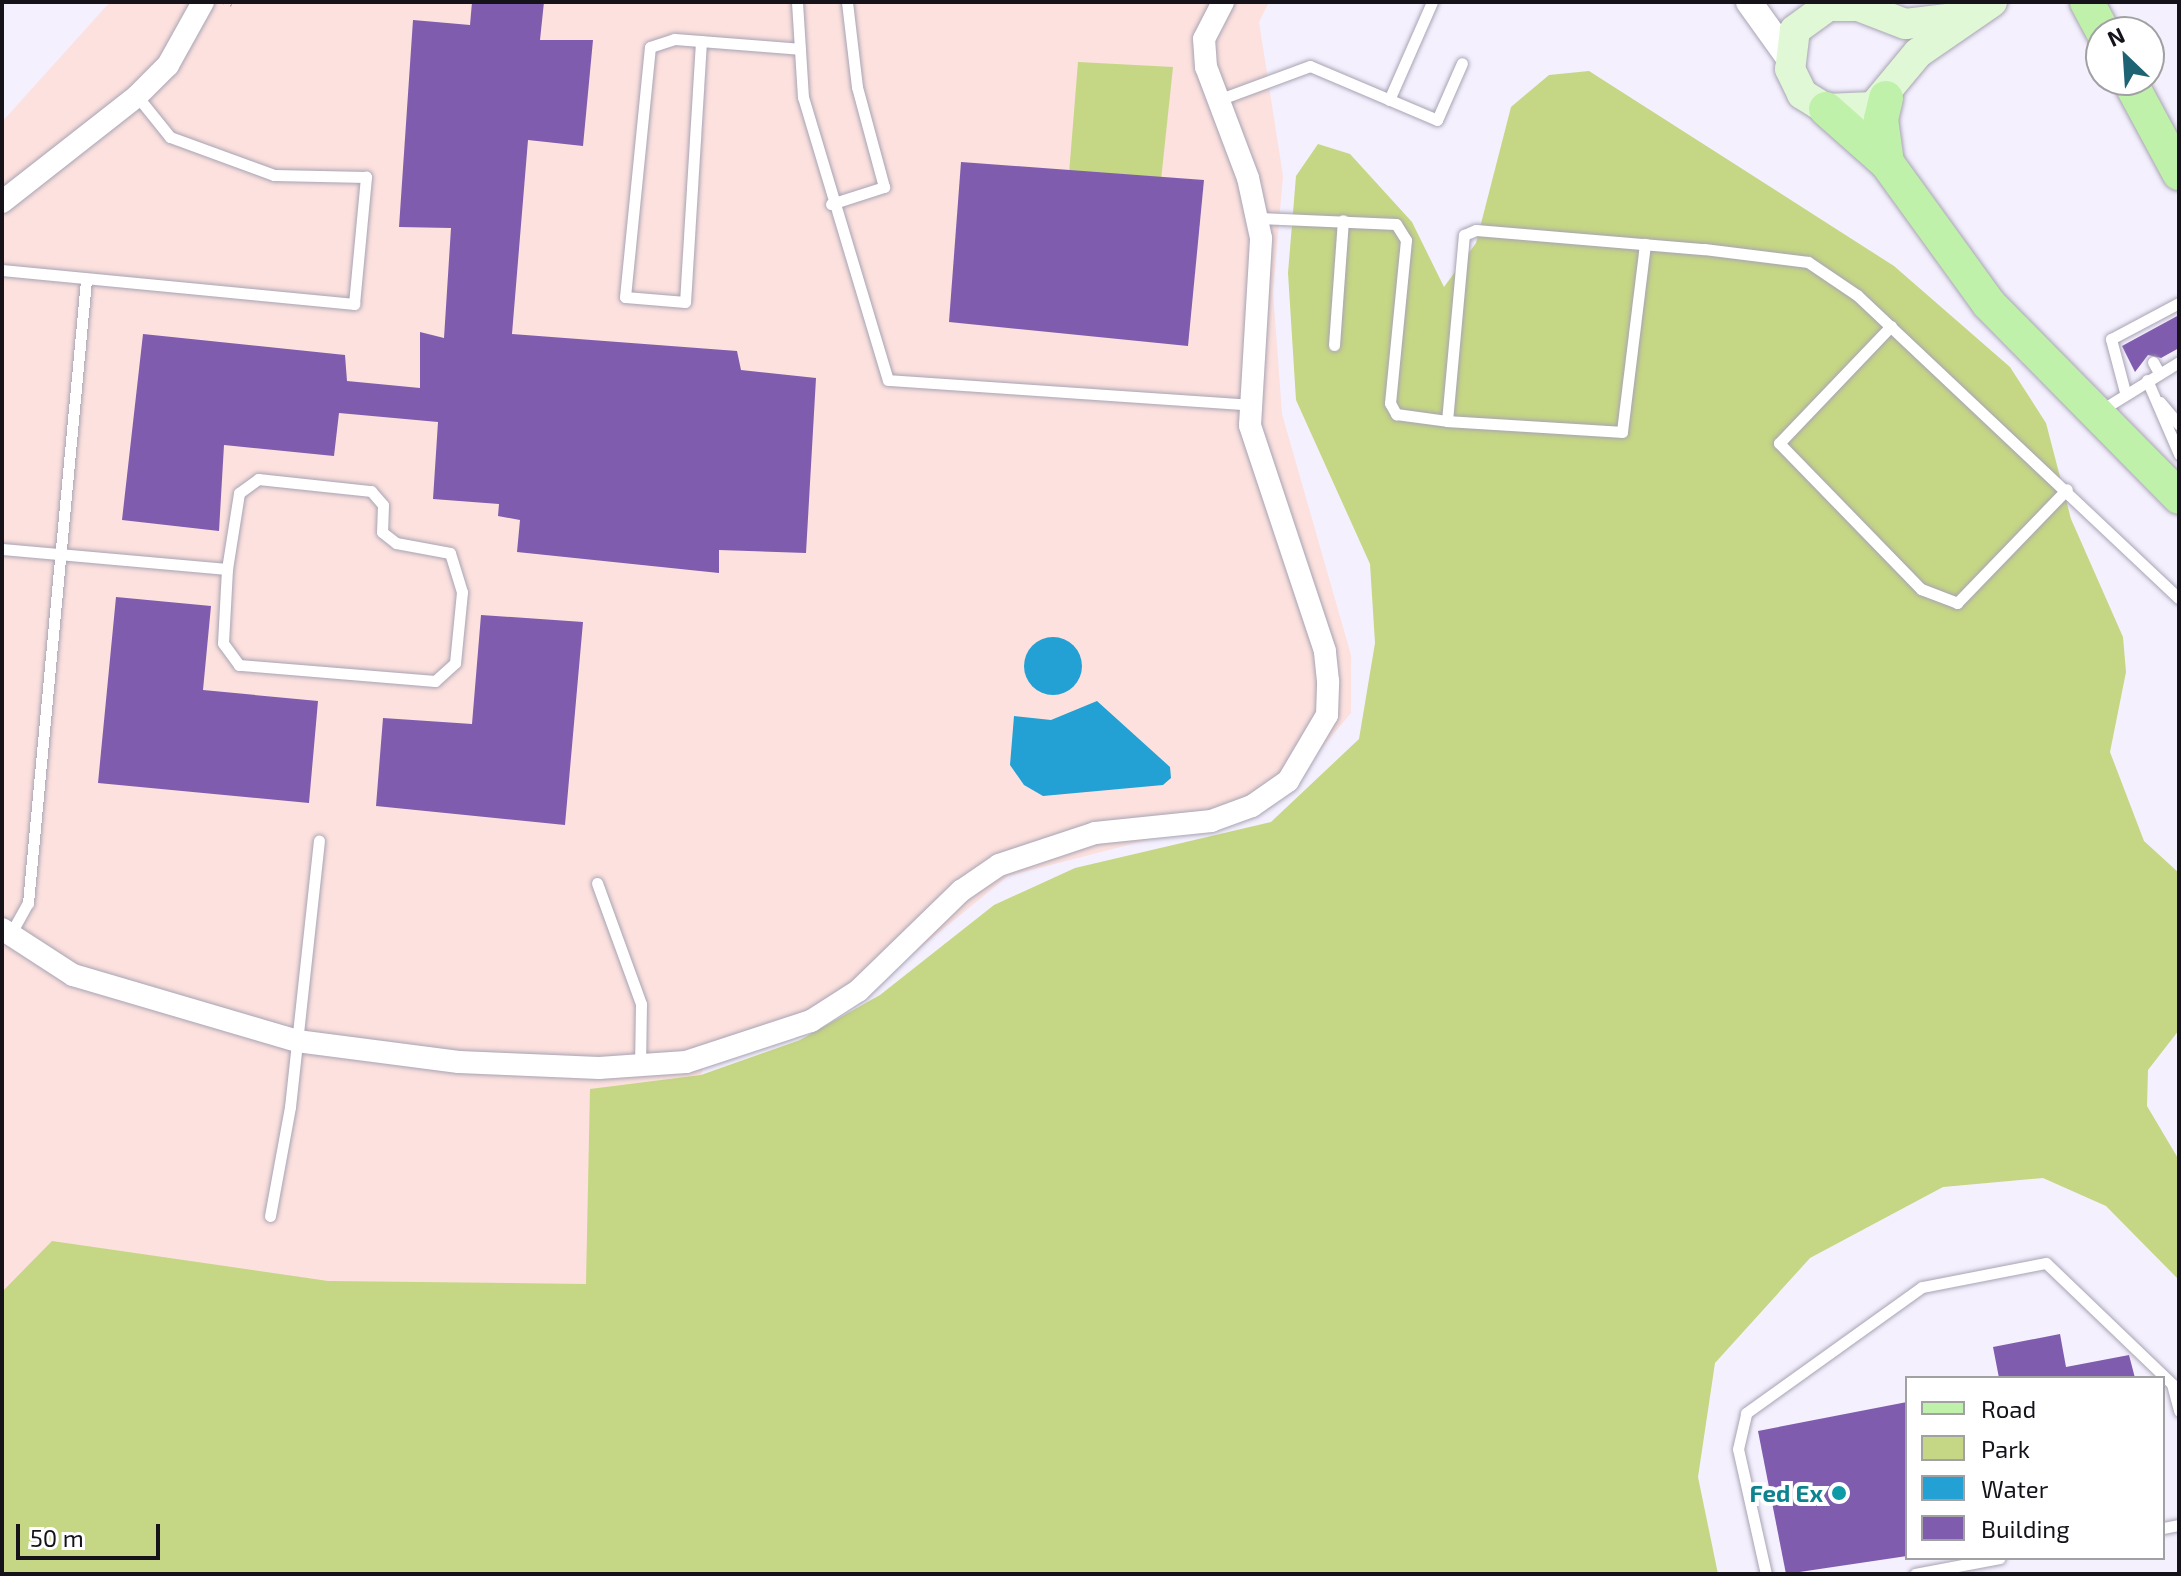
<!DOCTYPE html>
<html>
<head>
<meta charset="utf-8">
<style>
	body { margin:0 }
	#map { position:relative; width:2181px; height:1576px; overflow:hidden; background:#f4f0fe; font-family:"Exo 2",sans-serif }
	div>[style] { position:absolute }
	.industrial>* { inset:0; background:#fce1de }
	.green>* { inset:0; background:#c5d684 }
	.water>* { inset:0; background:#23a0d4 }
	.round { border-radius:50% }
	.building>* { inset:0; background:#7f5cae }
	.path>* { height:3px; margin-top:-1.5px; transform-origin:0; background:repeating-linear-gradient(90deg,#adaab5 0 2px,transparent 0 8px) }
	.roads { filter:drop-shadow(0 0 2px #a8a3b3) drop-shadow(0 0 2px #a8a3b3) }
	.service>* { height:11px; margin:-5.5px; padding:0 5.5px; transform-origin:5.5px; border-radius:5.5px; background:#fff }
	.minor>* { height:22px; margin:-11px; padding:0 11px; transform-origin:11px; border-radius:11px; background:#fff }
	.tertiary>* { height:26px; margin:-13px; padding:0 13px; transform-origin:13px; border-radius:13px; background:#fff }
	.secondary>* { height:30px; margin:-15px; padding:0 15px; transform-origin:15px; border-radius:15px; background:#e0f8d5 }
	.primary>* { height:34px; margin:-17px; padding:0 17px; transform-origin:17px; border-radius:17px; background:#c0f1aa }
	.dots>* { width:22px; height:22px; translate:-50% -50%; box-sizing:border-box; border:4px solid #fff; border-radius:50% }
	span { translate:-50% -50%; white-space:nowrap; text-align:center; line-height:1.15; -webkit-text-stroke:8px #fff; paint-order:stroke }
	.culture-label { font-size:24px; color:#0d838f; font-weight:700 }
	.right { translate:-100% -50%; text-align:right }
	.frame { position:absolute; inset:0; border:4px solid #151319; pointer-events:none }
	.legend { position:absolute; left:1905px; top:1376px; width:260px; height:184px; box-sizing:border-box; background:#fff; border:2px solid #a1a1a3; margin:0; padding:10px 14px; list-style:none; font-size:24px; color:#151319 }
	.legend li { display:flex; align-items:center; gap:16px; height:40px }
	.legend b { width:40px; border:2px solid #a1a1a3 }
	.north { position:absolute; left:2085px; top:16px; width:80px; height:80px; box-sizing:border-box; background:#fff; border:2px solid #a1a1a3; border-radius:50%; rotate:335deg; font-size:22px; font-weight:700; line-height:32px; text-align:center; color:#151319 }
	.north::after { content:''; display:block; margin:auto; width:28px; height:36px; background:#1e6374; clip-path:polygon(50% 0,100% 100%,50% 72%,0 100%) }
	.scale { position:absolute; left:16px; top:1524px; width:144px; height:36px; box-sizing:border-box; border:4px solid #151319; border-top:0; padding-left:10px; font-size:24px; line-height:28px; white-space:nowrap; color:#151319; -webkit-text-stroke:6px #fff; paint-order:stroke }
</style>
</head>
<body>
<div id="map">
	<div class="industrial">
		<i style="clip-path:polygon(110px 2px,1269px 2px,1259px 22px,1283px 176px,1273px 292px,1282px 414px,1351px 655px,1351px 713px,1271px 808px,1008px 876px,898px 966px,703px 1068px,601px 1456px,2px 1375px,2px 122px)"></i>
	</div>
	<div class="green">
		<i style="clip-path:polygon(1078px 62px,1173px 67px,1161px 180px,1069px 174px)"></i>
		<i style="clip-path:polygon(1589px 71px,1894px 266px,2010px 367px,2046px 423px,2071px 519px,2123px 637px,2126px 672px,2110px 752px,2144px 841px,2179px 873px,2179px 1030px,2148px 1070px,2147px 1106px,2179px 1160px,2179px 1280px,2106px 1206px,2043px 1178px,1943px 1187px,1810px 1258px,1715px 1363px,1698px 1477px,1718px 1574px,2px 1574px,2px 1292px,52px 1241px,328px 1281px,586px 1284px,590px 1089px,701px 1075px,800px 1040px,880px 995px,994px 905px,1075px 868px,1271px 822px,1359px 739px,1375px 643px,1370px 564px,1296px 400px,1288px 273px,1296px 176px,1318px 144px,1350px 154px,1412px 222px,1444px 287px,1476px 243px,1511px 107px,1549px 75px)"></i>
	</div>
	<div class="water">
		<i class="round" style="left:1024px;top:637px;width:58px;height:58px"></i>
		<i style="clip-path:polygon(1097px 701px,1170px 767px,1171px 778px,1163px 785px,1043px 796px,1024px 785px,1010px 765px,1014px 716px,1051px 720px)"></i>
	</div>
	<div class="building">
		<i style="clip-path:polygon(472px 2px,544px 2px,540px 40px,593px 40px,583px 146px,528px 140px,512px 334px,737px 351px,741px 370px,816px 378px,806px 553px,719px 550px,719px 573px,517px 552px,520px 520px,498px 516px,499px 504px,433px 499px,438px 422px,339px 413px,334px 456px,224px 445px,219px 531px,122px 520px,143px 334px,345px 355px,347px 381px,420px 388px,420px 332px,444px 338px,451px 228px,399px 227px,413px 20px,470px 25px)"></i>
		<i style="clip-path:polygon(961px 162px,1204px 180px,1188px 346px,949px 322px)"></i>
		<i style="clip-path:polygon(2179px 315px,2179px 348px,2161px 358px,2148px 355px,2135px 372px,2122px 346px)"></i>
		<i style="clip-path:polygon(116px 597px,211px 606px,203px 690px,318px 701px,309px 803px,98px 783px)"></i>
		<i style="clip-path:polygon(481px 615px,583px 622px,565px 825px,376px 806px,383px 718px,472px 724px)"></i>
		<i style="clip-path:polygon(2060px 1334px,2066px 1367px,2129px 1355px,2135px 1378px,1999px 1378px,1993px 1347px)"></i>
		<i style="clip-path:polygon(1907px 1402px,1907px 1556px,1786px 1574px,1758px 1431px)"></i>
	</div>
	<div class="path">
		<i style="left:223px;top:2px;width:9px;rotate:18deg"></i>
	</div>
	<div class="roads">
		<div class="service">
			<i style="left:797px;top:2px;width:95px;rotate:86.4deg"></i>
			<i style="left:803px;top:97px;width:295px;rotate:73.3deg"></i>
			<i style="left:888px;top:380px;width:364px;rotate:3.9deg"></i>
			<i style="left:701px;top:41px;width:261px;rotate:93.5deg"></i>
			<i style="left:685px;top:302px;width:60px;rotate:-175.2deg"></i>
			<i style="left:625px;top:297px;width:251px;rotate:-84.3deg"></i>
			<i style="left:650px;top:47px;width:25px;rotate:-18deg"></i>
			<i style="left:674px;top:39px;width:126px;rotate:4.5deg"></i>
			<i style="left:1218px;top:100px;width:98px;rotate:-20.3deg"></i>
			<i style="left:1310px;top:66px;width:138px;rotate:23deg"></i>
			<i style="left:1437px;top:120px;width:62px;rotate:-66.3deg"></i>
			<i style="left:1389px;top:100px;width:107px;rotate:-66.3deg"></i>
			<i style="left:831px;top:204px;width:56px;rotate:-17.8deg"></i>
			<i style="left:884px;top:187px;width:104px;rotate:-105.1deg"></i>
			<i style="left:857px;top:87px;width:86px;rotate:-96.7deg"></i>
			<i style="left:1259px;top:218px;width:137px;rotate:2.5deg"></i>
			<i style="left:1396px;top:224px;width:19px;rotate:58deg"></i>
			<i style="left:1406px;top:240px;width:164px;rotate:95.6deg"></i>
			<i style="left:1390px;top:403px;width:13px;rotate:61deg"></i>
			<i style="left:1396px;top:414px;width:51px;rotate:7.8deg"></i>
			<i style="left:1645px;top:244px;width:189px;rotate:97deg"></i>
			<i style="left:1622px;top:432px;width:175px;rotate:-176.4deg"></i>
			<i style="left:1447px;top:421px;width:187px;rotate:-84.8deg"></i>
			<i style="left:1464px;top:235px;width:13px;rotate:-23deg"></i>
			<i style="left:1476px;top:230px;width:229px;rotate:4.8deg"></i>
			<i style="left:1704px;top:249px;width:105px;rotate:7.1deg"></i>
			<i style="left:1808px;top:262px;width:59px;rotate:34deg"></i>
			<i style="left:1857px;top:295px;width:442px;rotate:43.3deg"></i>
			<i style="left:2px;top:270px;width:354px;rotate:5.5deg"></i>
			<i style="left:354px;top:304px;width:128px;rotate:-84.6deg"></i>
			<i style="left:366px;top:177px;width:92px;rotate:-178.8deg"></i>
			<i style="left:274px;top:175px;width:111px;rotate:-159.9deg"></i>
			<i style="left:170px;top:137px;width:53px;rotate:-128.8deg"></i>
			<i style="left:1891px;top:326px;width:162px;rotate:133.7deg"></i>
			<i style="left:1779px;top:443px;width:204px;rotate:45.8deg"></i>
			<i style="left:1921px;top:589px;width:39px;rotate:21deg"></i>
			<i style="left:1957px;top:603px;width:158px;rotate:-46deg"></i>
			<i style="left:1334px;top:345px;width:125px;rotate:-85.9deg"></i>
			<i style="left:2153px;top:362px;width:13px;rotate:61deg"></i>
			<i style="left:2147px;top:380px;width:81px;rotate:66.6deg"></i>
			<i style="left:2125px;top:392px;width:55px;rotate:-104.8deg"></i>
			<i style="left:2111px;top:339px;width:77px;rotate:-27.9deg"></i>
			<i style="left:2160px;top:402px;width:30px;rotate:50deg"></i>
			<i style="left:2098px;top:412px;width:95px;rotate:-31.7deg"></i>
			<i style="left:258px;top:479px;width:114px;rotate:6.1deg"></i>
			<i style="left:371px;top:491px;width:18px;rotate:49deg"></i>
			<i style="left:383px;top:505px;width:27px;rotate:92deg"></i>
			<i style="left:382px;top:532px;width:18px;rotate:38deg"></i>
			<i style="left:396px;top:543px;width:55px;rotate:10.5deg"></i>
			<i style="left:450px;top:553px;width:41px;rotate:72.9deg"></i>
			<i style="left:462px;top:592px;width:71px;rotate:95.6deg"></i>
			<i style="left:455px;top:663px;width:27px;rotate:138deg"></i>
			<i style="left:435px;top:681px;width:197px;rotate:-175.3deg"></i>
			<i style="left:239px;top:665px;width:27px;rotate:-126deg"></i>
			<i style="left:223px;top:643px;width:74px;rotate:-86.9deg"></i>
			<i style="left:227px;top:569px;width:77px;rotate:-81deg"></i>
			<i style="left:239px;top:493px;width:24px;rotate:-36deg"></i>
			<i style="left:2px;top:549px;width:226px;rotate:5.1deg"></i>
			<i style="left:597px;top:883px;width:129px;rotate:70deg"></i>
			<i style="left:641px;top:1004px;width:61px;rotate:90.9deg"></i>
			<i style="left:10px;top:935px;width:37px;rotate:-61deg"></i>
			<i style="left:28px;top:903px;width:626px;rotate:-84.68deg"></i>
			<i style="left:270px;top:1216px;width:111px;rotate:-79.6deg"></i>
			<i style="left:290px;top:1107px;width:268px;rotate:-83.8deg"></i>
			<i style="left:2163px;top:1528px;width:16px;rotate:-11deg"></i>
			<i style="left:1766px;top:1574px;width:128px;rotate:-102.6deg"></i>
			<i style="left:1738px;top:1449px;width:37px;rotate:-77deg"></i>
			<i style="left:1746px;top:1413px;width:216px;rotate:-35.6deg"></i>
			<i style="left:1922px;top:1287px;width:126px;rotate:-11deg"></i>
			<i style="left:2046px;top:1263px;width:175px;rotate:43.8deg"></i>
			<i style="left:2172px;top:1384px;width:28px;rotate:75deg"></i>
			<i style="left:1915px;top:1574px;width:86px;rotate:-10.7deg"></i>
		</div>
		<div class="minor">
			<i style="left:2px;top:202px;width:172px;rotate:-38.1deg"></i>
			<i style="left:137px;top:96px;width:44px;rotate:-45deg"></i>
			<i style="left:168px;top:65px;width:72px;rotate:-60.9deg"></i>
			<i style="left:2px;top:929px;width:85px;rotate:32.9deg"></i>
			<i style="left:73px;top:975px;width:234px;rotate:16.4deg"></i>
			<i style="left:297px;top:1041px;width:163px;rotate:7.4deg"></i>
			<i style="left:459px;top:1062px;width:140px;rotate:2.5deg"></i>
			<i style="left:599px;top:1068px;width:87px;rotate:-3.9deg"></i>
			<i style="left:686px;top:1062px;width:132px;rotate:-18.2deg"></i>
			<i style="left:811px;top:1021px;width:56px;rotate:-32.6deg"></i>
			<i style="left:858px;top:991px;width:144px;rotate:-44.2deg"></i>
			<i style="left:961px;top:891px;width:46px;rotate:-34.4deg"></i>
			<i style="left:999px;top:865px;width:101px;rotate:-18.4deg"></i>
			<i style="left:1095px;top:833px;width:117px;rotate:-5.9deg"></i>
			<i style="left:1211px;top:821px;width:44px;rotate:-20.1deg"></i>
			<i style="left:1252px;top:806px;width:44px;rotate:-34.8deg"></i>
			<i style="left:1288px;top:781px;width:77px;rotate:-59.4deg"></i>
			<i style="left:1327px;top:715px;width:34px;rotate:-88deg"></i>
			<i style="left:1328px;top:681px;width:30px;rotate:-96deg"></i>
			<i style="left:1325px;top:651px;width:238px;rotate:-108.4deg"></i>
			<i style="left:1250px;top:425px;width:187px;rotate:-86.6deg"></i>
			<i style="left:1261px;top:238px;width:61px;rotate:-102.2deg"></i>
			<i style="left:1248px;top:178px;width:119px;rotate:-110.7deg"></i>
			<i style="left:1206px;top:67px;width:28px;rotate:-94deg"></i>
			<i style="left:1204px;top:39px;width:42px;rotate:-62.8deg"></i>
		</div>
		<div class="tertiary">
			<i style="left:1749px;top:2px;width:65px;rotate:54.4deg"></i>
		</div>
		<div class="secondary">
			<i style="left:1964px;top:17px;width:59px;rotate:173.2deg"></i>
			<i style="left:1905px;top:24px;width:50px;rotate:-159deg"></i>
			<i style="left:1858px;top:6px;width:30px;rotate:180deg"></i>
			<i style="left:1828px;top:6px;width:41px;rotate:144deg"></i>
			<i style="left:1795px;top:30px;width:39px;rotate:97deg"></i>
			<i style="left:1790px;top:69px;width:28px;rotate:64deg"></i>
			<i style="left:1802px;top:94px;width:28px;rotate:32deg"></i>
			<i style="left:1826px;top:109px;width:47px;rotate:-2.4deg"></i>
			<i style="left:1873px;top:107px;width:70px;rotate:-50.2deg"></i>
			<i style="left:1918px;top:53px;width:90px;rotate:-34.6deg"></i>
		</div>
		<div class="primary">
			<i style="left:2087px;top:2px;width:34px;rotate:62deg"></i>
			<i style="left:2129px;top:80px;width:106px;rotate:61.7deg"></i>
			<i style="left:1886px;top:98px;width:22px;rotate:103deg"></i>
			<i style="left:1881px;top:119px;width:44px;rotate:82.2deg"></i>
			<i style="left:1826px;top:109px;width:81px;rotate:41.5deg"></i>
			<i style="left:1887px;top:163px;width:174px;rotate:54.1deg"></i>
			<i style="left:1989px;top:304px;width:271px;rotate:45.4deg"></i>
		</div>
	</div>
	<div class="dots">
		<i style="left:1839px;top:1493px;background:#0f9aa8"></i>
	</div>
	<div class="culture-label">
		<span class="right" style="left:1823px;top:1493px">Fed Ex</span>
	</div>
	<div class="frame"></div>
	<ul class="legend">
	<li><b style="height:10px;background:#c0f1aa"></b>Road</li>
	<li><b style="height:22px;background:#c5d684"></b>Park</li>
	<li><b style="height:22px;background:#23a0d4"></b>Water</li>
	<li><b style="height:22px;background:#7f5cae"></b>Building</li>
	</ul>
	<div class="north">N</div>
	<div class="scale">50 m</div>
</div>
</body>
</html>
